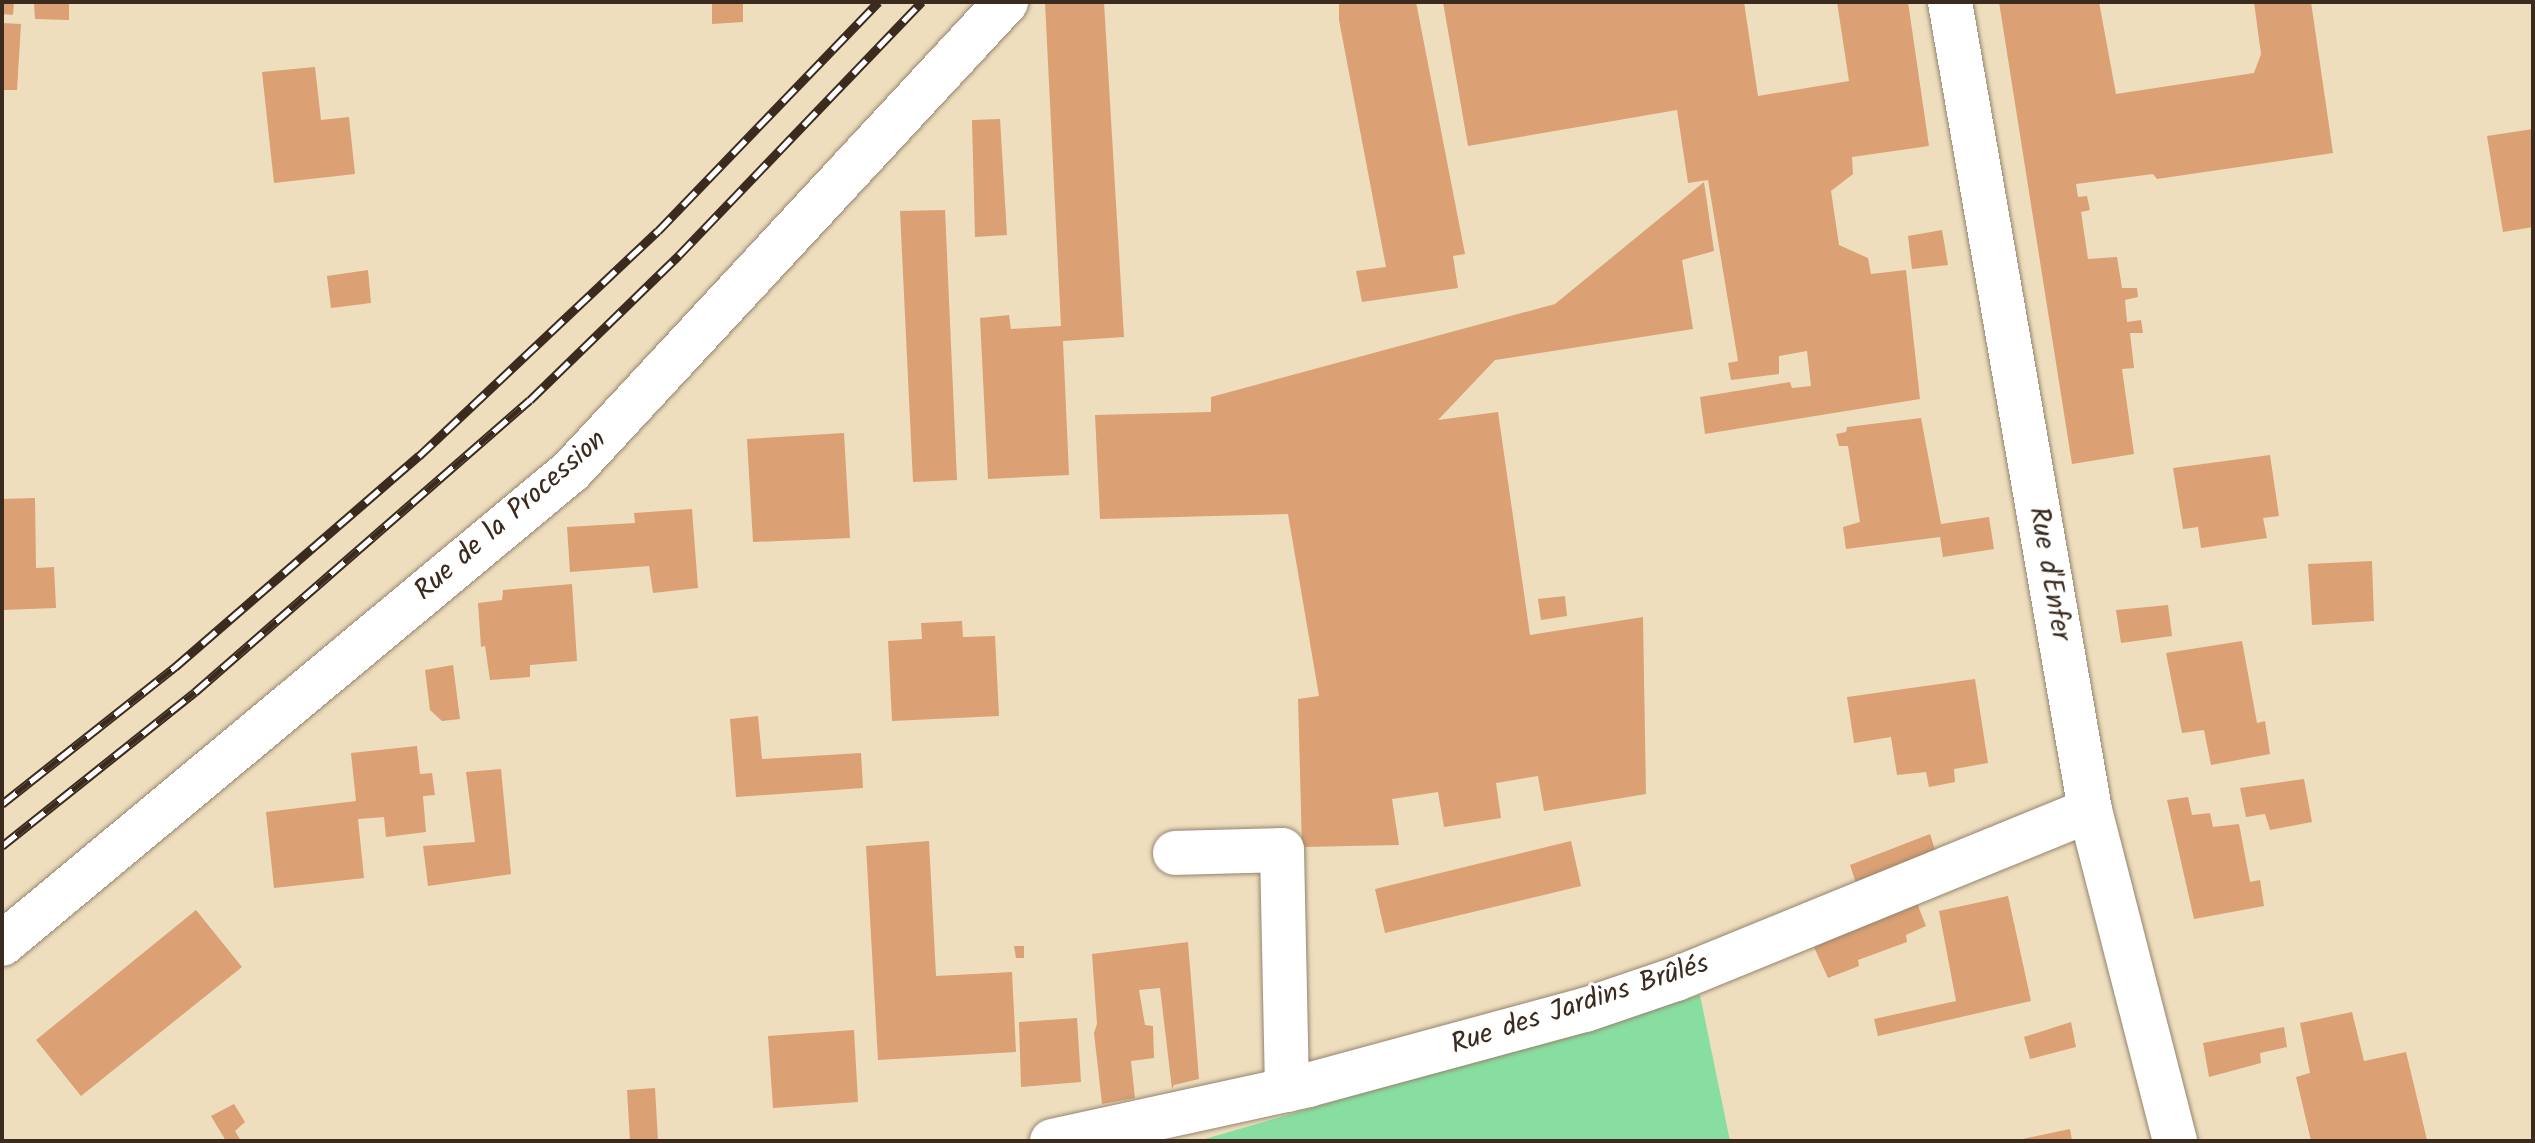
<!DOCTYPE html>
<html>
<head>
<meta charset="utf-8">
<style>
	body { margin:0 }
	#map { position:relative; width:2535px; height:1143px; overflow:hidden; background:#eedebe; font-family:Kalam,sans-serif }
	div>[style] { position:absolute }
	.green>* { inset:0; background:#88dea1 }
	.building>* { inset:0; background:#dba074 }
	.roads { filter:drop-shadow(0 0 2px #94846e) drop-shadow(0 0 2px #94846e) }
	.minor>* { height:44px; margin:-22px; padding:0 22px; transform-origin:22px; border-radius:22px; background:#fff }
	.rail>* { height:9px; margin-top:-4.5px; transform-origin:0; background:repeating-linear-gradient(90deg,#fff 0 18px,#3b2a1e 0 36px); box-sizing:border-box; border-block:2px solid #3b2a1e }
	span { translate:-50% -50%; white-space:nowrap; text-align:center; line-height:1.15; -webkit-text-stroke:6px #fff; paint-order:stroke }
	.street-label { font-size:28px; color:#3b2a1e }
	.frame { position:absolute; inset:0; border:4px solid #3b2a1e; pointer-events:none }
</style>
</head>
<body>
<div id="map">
	<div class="green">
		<i style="clip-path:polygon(1700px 995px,1730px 1141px,1198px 1141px)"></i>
	</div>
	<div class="building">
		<i style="clip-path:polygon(2px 2px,14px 2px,13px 15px,2px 14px)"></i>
		<i style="clip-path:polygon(34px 2px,69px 2px,69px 20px,35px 19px)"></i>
		<i style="clip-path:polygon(712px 2px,743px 2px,743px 22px,712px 24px)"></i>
		<i style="clip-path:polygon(1045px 2px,1104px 2px,1124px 337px,1063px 341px,1069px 475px,988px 479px,980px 318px,1009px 315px,1011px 329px,1061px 326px)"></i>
		<i style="clip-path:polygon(1339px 2px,1416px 2px,1465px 254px,1453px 256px,1458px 288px,1362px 302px,1356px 271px,1386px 267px,1339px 20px)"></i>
		<i style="clip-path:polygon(1443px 2px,1744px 2px,1758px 96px,1849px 81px,1837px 2px,1908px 2px,1929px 146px,1852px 157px,1853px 174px,1831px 191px,1839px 245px,1868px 258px,1871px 274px,1906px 270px,1920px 399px,1705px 434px,1700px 397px,1790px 382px,1792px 388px,1811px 386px,1807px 351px,1779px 356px,1779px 374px,1731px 380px,1728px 363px,1738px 361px,1708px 180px,1688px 183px,1677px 110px,1468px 146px)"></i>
		<i style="clip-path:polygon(1999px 2px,2099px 2px,2116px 94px,2254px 73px,2261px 54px,2254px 2px,2311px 2px,2333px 153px,2157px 179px,2153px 174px,2076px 184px,2078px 197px,2087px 196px,2090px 210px,2081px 212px,2088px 259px,2117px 257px,2122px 288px,2137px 288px,2138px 297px,2125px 300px,2127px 322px,2141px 320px,2143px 333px,2130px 333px,2134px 368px,2122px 369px,2134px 454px,2072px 464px)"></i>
		<i style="clip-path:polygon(2px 23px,21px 24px,17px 90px,2px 90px)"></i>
		<i style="clip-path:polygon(315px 67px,321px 120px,349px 117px,355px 174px,274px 183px,262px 72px)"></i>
		<i style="clip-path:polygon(1000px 119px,1007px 235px,975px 237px,972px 120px)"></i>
		<i style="clip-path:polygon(2533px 129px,2533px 227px,2503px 232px,2487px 136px)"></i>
		<i style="clip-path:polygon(1704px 182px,1714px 251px,1682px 260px,1693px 329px,1495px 360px,1438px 420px,1498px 412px,1530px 635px,1643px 617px,1646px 794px,1544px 811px,1538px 776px,1496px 783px,1501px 818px,1444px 827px,1438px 792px,1392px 799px,1399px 845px,1302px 847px,1298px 699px,1319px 696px,1288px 514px,1100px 519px,1095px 415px,1211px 412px,1211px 397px,1555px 304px)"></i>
		<i style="clip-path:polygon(945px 210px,957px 480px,913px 482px,900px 211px)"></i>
		<i style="clip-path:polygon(1942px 230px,1948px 265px,1912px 269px,1908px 236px)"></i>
		<i style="clip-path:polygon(368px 270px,371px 303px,331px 308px,327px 276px)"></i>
		<i style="clip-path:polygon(1921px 418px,1941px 524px,1989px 517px,1994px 549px,1943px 557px,1940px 537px,1846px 549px,1843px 527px,1860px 522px,1848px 446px,1839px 446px,1836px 434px,1846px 432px,1847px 427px)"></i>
		<i style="clip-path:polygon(844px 433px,850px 538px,753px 542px,747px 439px)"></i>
		<i style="clip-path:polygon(2270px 455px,2279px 516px,2263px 518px,2267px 538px,2201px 548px,2198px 527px,2183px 529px,2173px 468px)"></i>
		<i style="clip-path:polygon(35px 498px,36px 568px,54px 567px,56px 608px,2px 610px,2px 499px)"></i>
		<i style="clip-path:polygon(692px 509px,698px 588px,653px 593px,649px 566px,570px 572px,567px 527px,635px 523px,634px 513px)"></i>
		<i style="clip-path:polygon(2372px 561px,2374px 621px,2312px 625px,2308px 564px)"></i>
		<i style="clip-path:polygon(572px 584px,577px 661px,530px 665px,530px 677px,490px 680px,485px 646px,481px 647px,478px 603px,502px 600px,503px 590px)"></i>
		<i style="clip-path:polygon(1565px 596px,1567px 616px,1541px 620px,1538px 599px)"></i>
		<i style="clip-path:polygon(2168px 605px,2172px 636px,2121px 643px,2116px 610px)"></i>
		<i style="clip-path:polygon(962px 621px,963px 637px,995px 636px,999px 716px,892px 721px,888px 641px,922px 639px,921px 623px)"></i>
		<i style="clip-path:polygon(2242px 641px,2257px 723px,2265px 721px,2270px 754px,2211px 765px,2204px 730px,2182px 733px,2166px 653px)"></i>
		<i style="clip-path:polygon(453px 665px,460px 719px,442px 721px,430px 710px,425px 670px)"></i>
		<i style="clip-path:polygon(1975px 679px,1988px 763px,1954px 769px,1955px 782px,1929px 787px,1926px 772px,1897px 775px,1891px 737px,1854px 743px,1847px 697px)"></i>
		<i style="clip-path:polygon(758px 716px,762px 759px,861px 753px,863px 788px,736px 797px,730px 719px)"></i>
		<i style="clip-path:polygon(417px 746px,420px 774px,432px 773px,435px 795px,423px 796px,426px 832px,386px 837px,384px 817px,358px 819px,364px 878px,274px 888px,266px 812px,356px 801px,351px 753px)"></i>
		<i style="clip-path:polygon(501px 769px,511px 874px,428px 886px,423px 846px,475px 842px,466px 772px)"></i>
		<i style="clip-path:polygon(2304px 779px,2312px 822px,2270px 830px,2265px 814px,2246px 817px,2240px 788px)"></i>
		<i style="clip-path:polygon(2188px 797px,2192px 815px,2210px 813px,2213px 827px,2239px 824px,2250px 882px,2260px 880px,2264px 906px,2194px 919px,2167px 800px)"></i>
		<i style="clip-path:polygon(1930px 834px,1937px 856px,1857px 886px,1850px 865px)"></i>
		<i style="clip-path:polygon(929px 841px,936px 976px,1012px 972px,1016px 1052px,878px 1060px,866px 846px)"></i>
		<i style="clip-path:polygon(1571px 841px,1581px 886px,1385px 933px,1375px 889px)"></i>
		<i style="clip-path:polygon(2008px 896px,2031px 1001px,1878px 1036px,1874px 1019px,1956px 1001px,1939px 911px)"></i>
		<i style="clip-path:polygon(1917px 903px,1926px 926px,1906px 935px,1907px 942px,1858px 960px,1859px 966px,1828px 978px,1813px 945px)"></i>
		<i style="clip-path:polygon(196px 910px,242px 967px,81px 1096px,36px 1040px)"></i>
		<i style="clip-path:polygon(1188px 942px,1199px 1079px,1174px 1085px,1172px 1089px,1160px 988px,1139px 990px,1145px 1025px,1153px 1026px,1154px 1058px,1131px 1061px,1135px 1098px,1102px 1104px,1094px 1033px,1097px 1024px,1092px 954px)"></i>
		<i style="clip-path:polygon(1014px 946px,1024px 946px,1024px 958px,1016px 958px)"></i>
		<i style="clip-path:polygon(2352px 1012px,2364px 1061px,2406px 1052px,2427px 1140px,2311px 1141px,2296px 1077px,2310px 1073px,2300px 1023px)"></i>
		<i style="clip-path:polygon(1077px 1018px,1081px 1082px,1021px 1087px,1019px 1022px)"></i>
		<i style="clip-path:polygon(2071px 1022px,2076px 1047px,2030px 1059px,2024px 1037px)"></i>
		<i style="clip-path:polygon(2284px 1027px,2287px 1047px,2260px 1053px,2261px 1063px,2209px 1077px,2203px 1043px)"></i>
		<i style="clip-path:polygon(854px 1030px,858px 1102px,773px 1108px,768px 1036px)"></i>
		<i style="clip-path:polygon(655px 1088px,658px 1141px,630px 1141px,627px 1090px)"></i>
		<i style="clip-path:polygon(234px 1104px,245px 1122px,235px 1131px,241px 1141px,226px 1141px,211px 1116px)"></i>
		<i style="clip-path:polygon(2070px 1129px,2072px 1141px,2018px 1141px,2018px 1140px)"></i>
	</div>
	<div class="roads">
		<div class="minor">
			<i style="left:1950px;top:2px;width:820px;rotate:80.17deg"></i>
			<i style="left:2090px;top:810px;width:342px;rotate:75.6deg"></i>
			<i style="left:1175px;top:853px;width:107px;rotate:-1.6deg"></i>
			<i style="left:1282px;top:850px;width:240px;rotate:88.8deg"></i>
			<i style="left:2px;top:944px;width:740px;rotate:-39.74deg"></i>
			<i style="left:571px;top:471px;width:640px;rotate:-47.15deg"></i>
			<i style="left:1052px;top:1141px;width:262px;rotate:-12.3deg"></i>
			<i style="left:1308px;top:1085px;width:287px;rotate:-15.2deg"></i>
			<i style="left:1585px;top:1010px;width:96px;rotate:-18.8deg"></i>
			<i style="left:1676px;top:979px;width:447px;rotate:-22.2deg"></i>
		</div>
	</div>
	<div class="rail">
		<i style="left:2px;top:804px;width:221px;rotate:-38.4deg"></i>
		<i style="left:175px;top:667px;width:323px;rotate:-40.9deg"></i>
		<i style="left:419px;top:456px;width:328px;rotate:-43.3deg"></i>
		<i style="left:658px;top:231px;width:318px;rotate:-46.1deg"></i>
		<i style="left:2px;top:846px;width:247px;rotate:-38.6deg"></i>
		<i style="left:195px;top:692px;width:444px;rotate:-41.1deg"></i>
		<i style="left:530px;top:400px;width:208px;rotate:-44.2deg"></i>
		<i style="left:679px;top:255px;width:351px;rotate:-46.2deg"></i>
	</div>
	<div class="street-label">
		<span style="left:511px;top:516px;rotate:-41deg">Rue de la Procession</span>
		<span style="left:2049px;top:574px;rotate:80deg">Rue d'Enfer</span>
		<span style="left:1580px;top:1005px;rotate:-18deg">Rue des Jardins Brûlés</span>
	</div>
	<div class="frame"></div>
</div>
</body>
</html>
